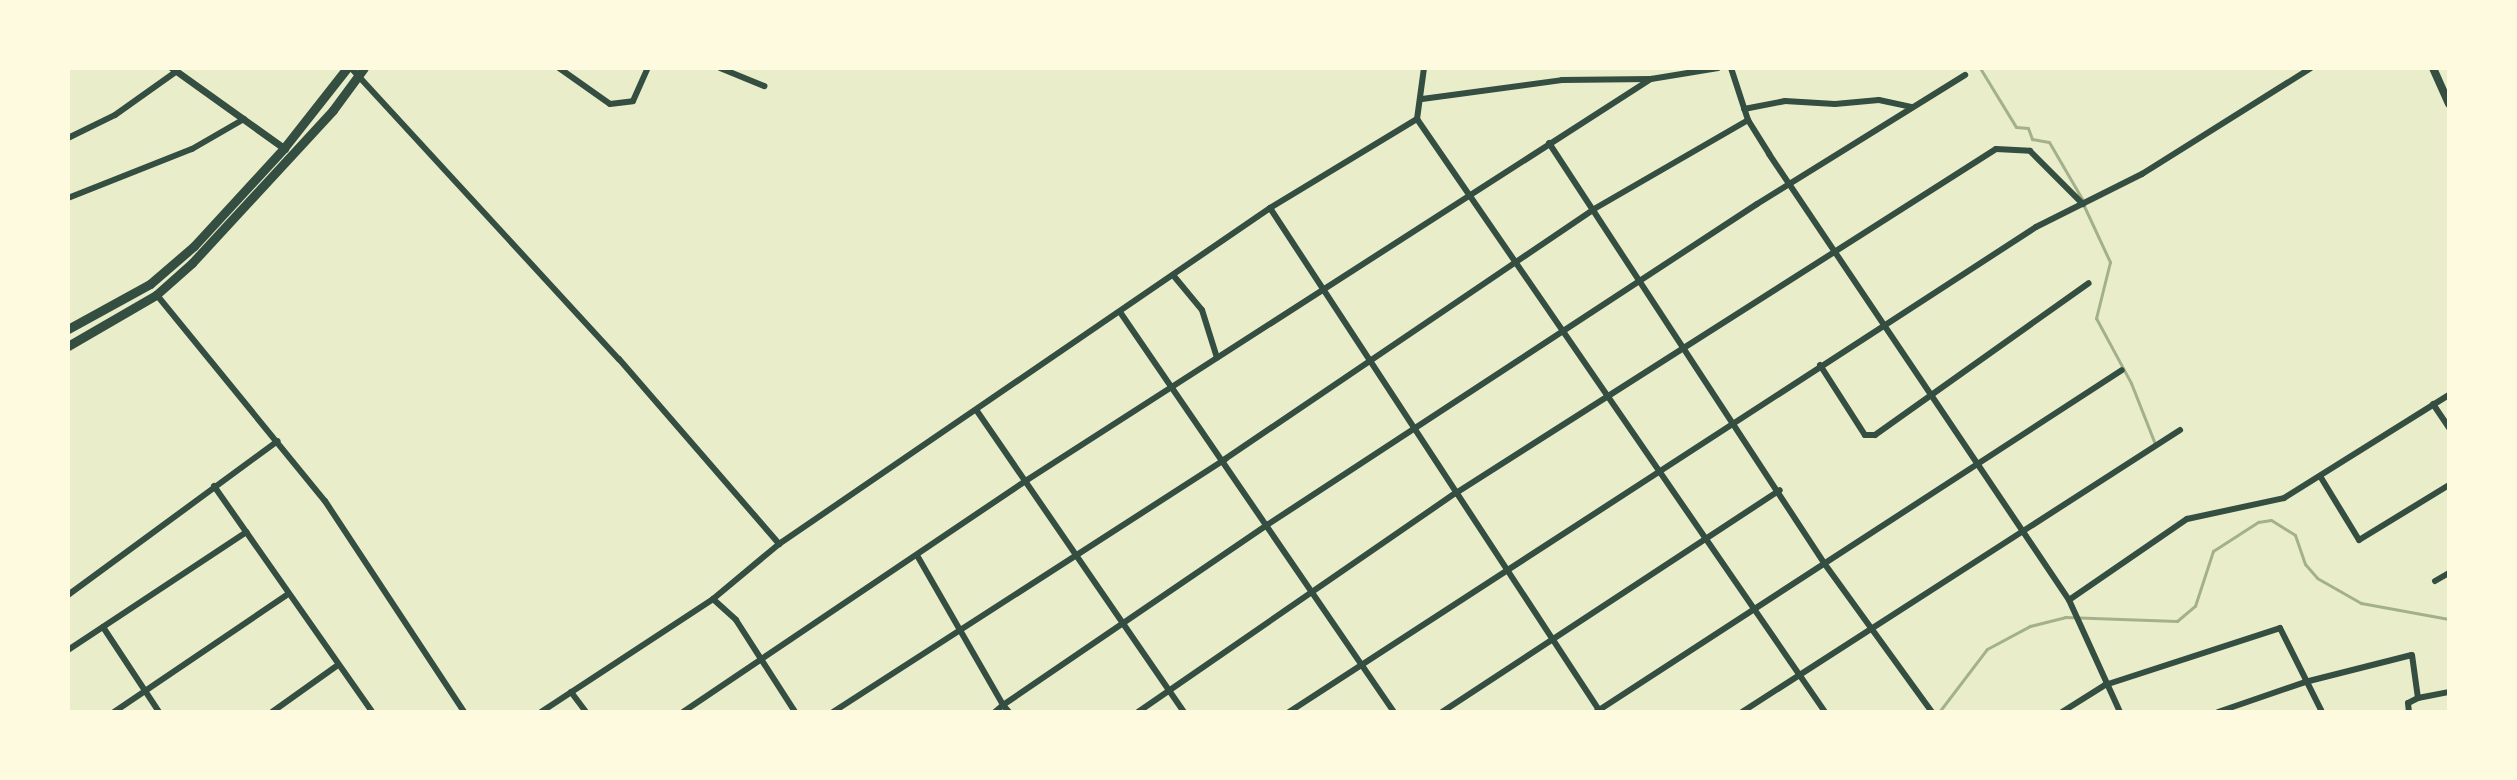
<!DOCTYPE html>
<html>
<head>
<meta charset="utf-8">
<style>
	body { margin:0 }
	#map { position:relative; width:2517px; height:780px; overflow:hidden; background:#e9edc9; font-family:Bitter,serif }
	div>[style] { position:absolute }
	.stream>* { height:3px; margin:-1.5px; padding:0 1.5px; transform-origin:1.5px; border-radius:1.5px; background:#a3b18a }
	.minor>* { height:6px; margin:-3px; padding:0 3px; transform-origin:3px; border-radius:3px; background:#344e41 }
	.tertiary>* { height:7px; margin:-3.5px; padding:0 3.5px; transform-origin:3.5px; border-radius:3.5px; background:#344e41 }
	.secondary>* { height:8px; margin:-4px; padding:0 4px; transform-origin:4px; border-radius:4px; background:#344e41 }
	.primary>* { height:9px; margin:-4.5px; padding:0 4.5px; transform-origin:4.5px; border-radius:4.5px; background:#344e41 }
	span { translate:-50% -50%; white-space:nowrap; text-align:center; line-height:1.15; -webkit-text-stroke:8px #fefae0; paint-order:stroke }
	.frame { position:absolute; inset:0; border:70px solid #fefae0; pointer-events:none }
</style>
</head>
<body>
<div id="map">
	<div class="stream">
		<i style="left:1980px;top:68px;width:69px;rotate:58.6deg"></i>
		<i style="left:2016px;top:127px;width:12px;rotate:5deg"></i>
		<i style="left:2028px;top:128px;width:12px;rotate:70deg"></i>
		<i style="left:2032px;top:139px;width:17px;rotate:10deg"></i>
		<i style="left:2049px;top:142px;width:66px;rotate:59.9deg"></i>
		<i style="left:2084px;top:206px;width:62px;rotate:65.1deg"></i>
		<i style="left:2110px;top:262px;width:58px;rotate:104deg"></i>
		<i style="left:2096px;top:318px;width:74px;rotate:61.7deg"></i>
		<i style="left:2131px;top:383px;width:66px;rotate:68.5deg"></i>
		<i style="left:1939px;top:712px;width:79px;rotate:-52.7deg"></i>
		<i style="left:1987px;top:649px;width:49px;rotate:-28.1deg"></i>
		<i style="left:2030px;top:626px;width:36px;rotate:-14deg"></i>
		<i style="left:2065px;top:617px;width:112px;rotate:2deg"></i>
		<i style="left:2177px;top:621px;width:23px;rotate:-40deg"></i>
		<i style="left:2195px;top:606px;width:58px;rotate:-71.9deg"></i>
		<i style="left:2213px;top:551px;width:54px;rotate:-32.8deg"></i>
		<i style="left:2258px;top:522px;width:13px;rotate:-9deg"></i>
		<i style="left:2271px;top:520px;width:28px;rotate:32deg"></i>
		<i style="left:2295px;top:535px;width:31px;rotate:71deg"></i>
		<i style="left:2305px;top:564px;width:18px;rotate:49deg"></i>
		<i style="left:2317px;top:578px;width:51px;rotate:29.6deg"></i>
		<i style="left:2361px;top:603px;width:89px;rotate:10.3deg"></i>
	</div>
	<div class="minor">
		<i style="left:351px;top:68px;width:396px;rotate:47.4deg"></i>
		<i style="left:619px;top:359px;width:245px;rotate:49.1deg"></i>
		<i style="left:559px;top:68px;width:62px;rotate:35.2deg"></i>
		<i style="left:610px;top:104px;width:23px;rotate:-7deg"></i>
		<i style="left:633px;top:101px;width:36px;rotate:-66deg"></i>
		<i style="left:720px;top:68px;width:48px;rotate:22.2deg"></i>
		<i style="left:1731px;top:68px;width:55px;rotate:71.9deg"></i>
		<i style="left:1748px;top:120px;width:40px;rotate:58deg"></i>
		<i style="left:1769px;top:154px;width:538px;rotate:56.07deg"></i>
		<i style="left:2069px;top:600px;width:123px;rotate:65.5deg"></i>
		<i style="left:1422px;top:99px;width:141px;rotate:-7.7deg"></i>
		<i style="left:1562px;top:80px;width:89px;rotate:-0.6deg"></i>
		<i style="left:1651px;top:79px;width:68px;rotate:-9.3deg"></i>
		<i style="left:1744px;top:109px;width:42px;rotate:-11deg"></i>
		<i style="left:1785px;top:101px;width:50px;rotate:3.4deg"></i>
		<i style="left:1835px;top:104px;width:44px;rotate:-5.2deg"></i>
		<i style="left:1879px;top:100px;width:34px;rotate:12deg"></i>
		<i style="left:1417px;top:119px;width:720px;rotate:55.47deg"></i>
		<i style="left:68px;top:138px;width:52px;rotate:-26.1deg"></i>
		<i style="left:115px;top:115px;width:76px;rotate:-35.4deg"></i>
		<i style="left:1549px;top:143px;width:502px;rotate:56.78deg"></i>
		<i style="left:1824px;top:563px;width:184px;rotate:54.1deg"></i>
		<i style="left:68px;top:198px;width:133px;rotate:-21.6deg"></i>
		<i style="left:192px;top:149px;width:60px;rotate:-30deg"></i>
		<i style="left:1270px;top:208px;width:600px;rotate:56.76deg"></i>
		<i style="left:1173px;top:275px;width:45px;rotate:50.4deg"></i>
		<i style="left:1202px;top:310px;width:50px;rotate:72.6deg"></i>
		<i style="left:156px;top:294px;width:267px;rotate:50.8deg"></i>
		<i style="left:325px;top:501px;width:253px;rotate:56.6deg"></i>
		<i style="left:1120px;top:312px;width:485px;rotate:55.6deg"></i>
		<i style="left:1820px;top:365px;width:83px;rotate:57.3deg"></i>
		<i style="left:1865px;top:435px;width:10px"></i>
		<i style="left:1875px;top:435px;width:262px;rotate:-35.4deg"></i>
		<i style="left:2433px;top:404px;width:29px;rotate:56deg"></i>
		<i style="left:977px;top:411px;width:365px;rotate:55.5deg"></i>
		<i style="left:2320px;top:476px;width:75px;rotate:58.6deg"></i>
		<i style="left:2359px;top:540px;width:105px;rotate:-31.4deg"></i>
		<i style="left:214px;top:486px;width:276px;rotate:55deg"></i>
		<i style="left:918px;top:557px;width:171px;rotate:60.1deg"></i>
		<i style="left:1003px;top:705px;width:11px;rotate:139deg"></i>
		<i style="left:2435px;top:581px;width:16px;rotate:-30deg"></i>
		<i style="left:68px;top:595px;width:260px;rotate:-36.3deg"></i>
		<i style="left:713px;top:599px;width:31px;rotate:42deg"></i>
		<i style="left:736px;top:620px;width:109px;rotate:57.3deg"></i>
		<i style="left:2069px;top:600px;width:143px;rotate:-34.5deg"></i>
		<i style="left:2187px;top:519px;width:99px;rotate:-12.2deg"></i>
		<i style="left:2284px;top:498px;width:195px;rotate:-32deg"></i>
		<i style="left:103px;top:627px;width:102px;rotate:56.6deg"></i>
		<i style="left:68px;top:650px;width:214px;rotate:-33.5deg"></i>
		<i style="left:571px;top:692px;width:25px;rotate:53deg"></i>
		<i style="left:2418px;top:698px;width:32px;rotate:-11deg"></i>
		<i style="left:114px;top:712px;width:209px;rotate:-34.1deg"></i>
		<i style="left:272px;top:712px;width:81px;rotate:-35.5deg"></i>
		<i style="left:541px;top:712px;width:206px;rotate:-33.3deg"></i>
		<i style="left:713px;top:599px;width:86px;rotate:-39.8deg"></i>
		<i style="left:779px;top:544px;width:595px;rotate:-34.38deg"></i>
		<i style="left:1270px;top:208px;width:172px;rotate:-31.2deg"></i>
		<i style="left:1417px;top:119px;width:51px;rotate:-82.2deg"></i>
		<i style="left:683px;top:712px;width:415px;rotate:-34deg"></i>
		<i style="left:1027px;top:480px;width:742px;rotate:-32.73deg"></i>
		<i style="left:833px;top:712px;width:467px;rotate:-32.8deg"></i>
		<i style="left:1225px;top:459px;width:446px;rotate:-34.1deg"></i>
		<i style="left:1594px;top:209px;width:178px;rotate:-30deg"></i>
		<i style="left:1009px;top:712px;width:9px;rotate:-131deg"></i>
		<i style="left:1003px;top:705px;width:320px;rotate:-34.3deg"></i>
		<i style="left:1267px;top:525px;width:586px;rotate:-33.23deg"></i>
		<i style="left:1757px;top:204px;width:245px;rotate:-31.8deg"></i>
		<i style="left:1138px;top:712px;width:386px;rotate:-34.6deg"></i>
		<i style="left:1456px;top:493px;width:640px;rotate:-32.5deg"></i>
		<i style="left:1996px;top:149px;width:34px;rotate:3deg"></i>
		<i style="left:2030px;top:151px;width:75px;rotate:45deg"></i>
		<i style="left:1289px;top:712px;width:891px;rotate:-32.99deg"></i>
		<i style="left:2036px;top:227px;width:119px;rotate:-26.6deg"></i>
		<i style="left:2142px;top:174px;width:199px;rotate:-32.1deg"></i>
		<i style="left:1442px;top:712px;width:404px;rotate:-33.3deg"></i>
		<i style="left:1596px;top:712px;width:627px;rotate:-33.03deg"></i>
		<i style="left:1742px;top:712px;width:521px;rotate:-32.77deg"></i>
		<i style="left:2062px;top:712px;width:51px;rotate:-32.1deg"></i>
		<i style="left:2105px;top:685px;width:184px;rotate:-18deg"></i>
		<i style="left:2280px;top:628px;width:94px;rotate:63.4deg"></i>
		<i style="left:2218px;top:712px;width:92px;rotate:-19deg"></i>
		<i style="left:2305px;top:682px;width:110px;rotate:-14.2deg"></i>
		<i style="left:2412px;top:655px;width:43px;rotate:82.1deg"></i>
		<i style="left:2418px;top:698px;width:11px;rotate:153deg"></i>
		<i style="left:2408px;top:703px;width:9px;rotate:84deg"></i>
	</div>
	<div class="tertiary">
		<i style="left:172px;top:68px;width:139px;rotate:35.6deg"></i>
	</div>
	<div class="secondary">
		<i style="left:2433px;top:68px;width:39px;rotate:66deg"></i>
	</div>
	<div class="primary">
		<i style="left:68px;top:329px;width:94px;rotate:-28.8deg"></i>
		<i style="left:150px;top:284px;width:58px;rotate:-40.8deg"></i>
		<i style="left:194px;top:246px;width:133px;rotate:-47.4deg"></i>
		<i style="left:284px;top:148px;width:102px;rotate:-51.8deg"></i>
		<i style="left:68px;top:346px;width:102px;rotate:-30.1deg"></i>
		<i style="left:156px;top:295px;width:48px;rotate:-41.6deg"></i>
		<i style="left:192px;top:263px;width:208px;rotate:-47.3deg"></i>
		<i style="left:333px;top:110px;width:52px;rotate:-53.6deg"></i>
	</div>
	<div class="frame"></div>
</div>
</body>
</html>
